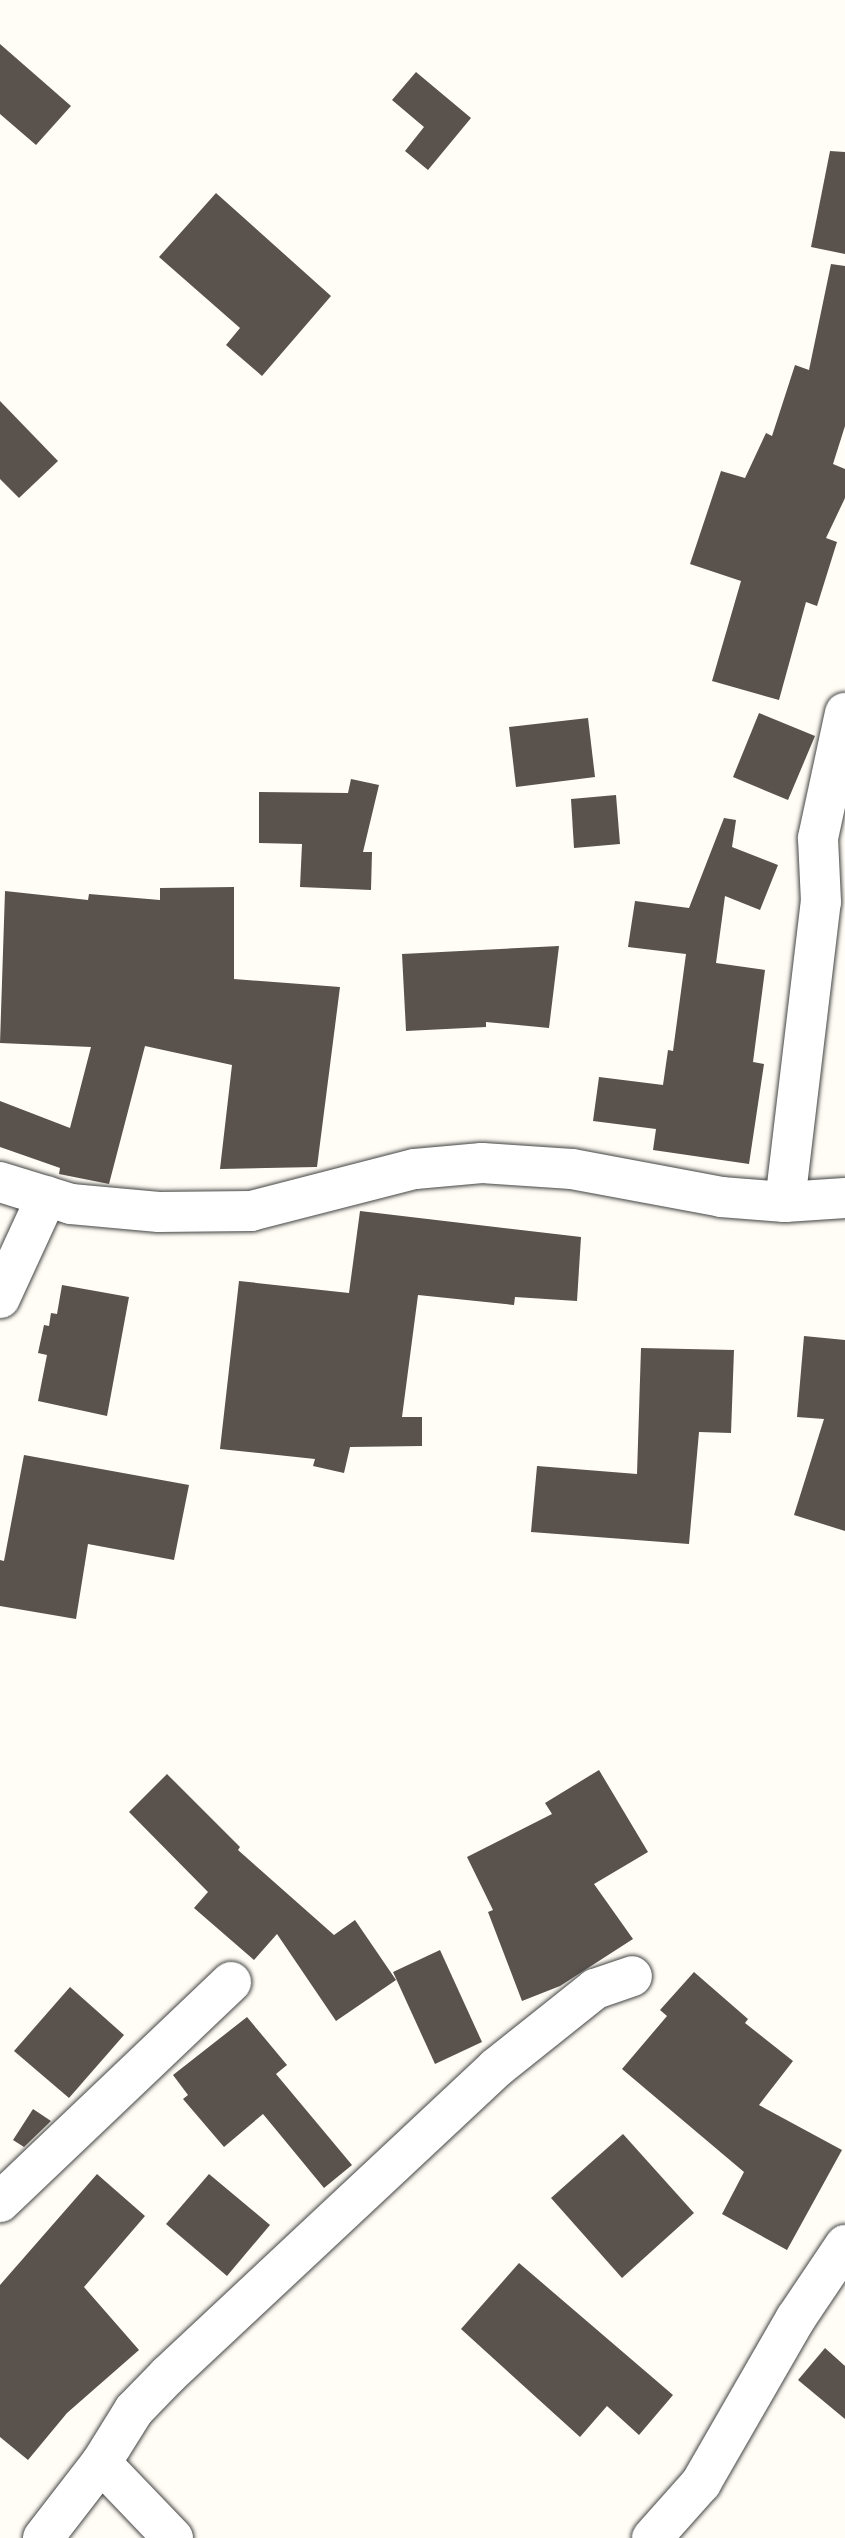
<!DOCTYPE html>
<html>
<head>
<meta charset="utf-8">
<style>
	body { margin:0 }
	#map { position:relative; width:845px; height:2538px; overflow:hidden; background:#fffdf5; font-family:Spectral,serif }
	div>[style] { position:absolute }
	.building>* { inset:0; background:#5a524d }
	.roads { filter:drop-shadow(0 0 2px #444) drop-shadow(0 0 2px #444) }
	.minor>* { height:40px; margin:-20px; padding:0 20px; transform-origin:20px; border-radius:20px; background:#fff }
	span { translate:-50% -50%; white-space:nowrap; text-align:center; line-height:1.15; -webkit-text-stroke:10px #fff; paint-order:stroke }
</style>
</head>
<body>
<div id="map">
	<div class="building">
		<i style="clip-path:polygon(0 44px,71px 106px,36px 145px,0 114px)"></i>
		<i style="clip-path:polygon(416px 72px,471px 118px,428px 170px,405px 151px,424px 127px,392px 100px)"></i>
		<i style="clip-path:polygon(830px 151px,845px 152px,845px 254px,811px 247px)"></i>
		<i style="clip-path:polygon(216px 193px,331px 296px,262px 376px,226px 345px,240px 328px,159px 257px)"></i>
		<i style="clip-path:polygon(831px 264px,845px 266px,845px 426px,833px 464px,845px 469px,845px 498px,826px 538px,837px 542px,817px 606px,806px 602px,779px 700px,712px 681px,741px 581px,690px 564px,721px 471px,745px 478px,766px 433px,772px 436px,795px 365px,809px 370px)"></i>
		<i style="clip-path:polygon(0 401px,58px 461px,19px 498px,0 479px)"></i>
		<i style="clip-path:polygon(759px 713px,815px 736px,788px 800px,733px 777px)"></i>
		<i style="clip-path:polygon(588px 718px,595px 777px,516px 787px,509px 727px)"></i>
		<i style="clip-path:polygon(351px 779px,379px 785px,363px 852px,372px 852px,371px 890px,300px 887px,302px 844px,259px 843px,259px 792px,348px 793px)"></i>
		<i style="clip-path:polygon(616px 795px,620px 844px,574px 848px,571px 799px)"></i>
		<i style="clip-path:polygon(724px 818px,736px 820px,732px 847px,778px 865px,760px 910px,725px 896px,716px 963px,765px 970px,753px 1062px,764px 1064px,749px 1164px,653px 1150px,656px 1129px,593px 1121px,599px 1077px,663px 1085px,668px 1050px,673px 1051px,686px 954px,628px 947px,635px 901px,689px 908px)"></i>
		<i style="clip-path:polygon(234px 887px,234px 979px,340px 987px,317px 1167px,220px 1169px,232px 1065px,145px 1046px,109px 1184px,59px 1174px,60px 1168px,0 1147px,0 1101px,70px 1128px,91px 1047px,0 1043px,5px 891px,88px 900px,89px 894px,160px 900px,160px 888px)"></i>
		<i style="clip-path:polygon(559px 946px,549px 1028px,486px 1022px,486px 1027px,406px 1031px,402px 954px)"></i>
		<i style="clip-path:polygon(360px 1211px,581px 1237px,577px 1301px,515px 1297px,514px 1305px,418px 1295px,402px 1417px,422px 1417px,422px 1446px,350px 1447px,344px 1473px,313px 1466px,315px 1459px,220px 1449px,239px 1281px,349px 1293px)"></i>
		<i style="clip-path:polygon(62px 1285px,129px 1297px,107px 1416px,38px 1401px,47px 1355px,38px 1353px,44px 1325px,49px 1326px,51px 1313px,57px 1314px)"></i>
		<i style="clip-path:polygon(804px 1336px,845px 1340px,845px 1531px,794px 1515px,824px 1419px,797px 1417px)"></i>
		<i style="clip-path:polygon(641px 1348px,734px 1350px,731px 1433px,699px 1432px,689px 1544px,531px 1532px,537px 1466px,637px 1474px)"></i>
		<i style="clip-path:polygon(24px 1455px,189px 1485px,174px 1560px,88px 1544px,76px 1619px,0 1606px,0 1560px,4px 1561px)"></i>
		<i style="clip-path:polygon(599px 1770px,648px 1852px,594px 1884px,633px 1939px,560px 1986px,522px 2001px,488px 1912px,493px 1910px,467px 1857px,552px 1814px,545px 1803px)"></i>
		<i style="clip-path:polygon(167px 1774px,240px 1847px,238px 1850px,334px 1935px,355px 1920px,396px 1980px,336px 2021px,277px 1934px,254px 1960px,194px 1908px,208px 1892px,129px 1812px)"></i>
		<i style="clip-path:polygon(440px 1950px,482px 2042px,435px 2064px,393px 1972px)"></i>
		<i style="clip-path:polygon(694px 1972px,748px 2019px,745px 2023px,793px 2061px,759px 2105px,842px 2150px,787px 2250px,722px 2214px,744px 2172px,622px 2069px,667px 2016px,660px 2010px)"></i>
		<i style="clip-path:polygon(70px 1987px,124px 2035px,69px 2098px,14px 2051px)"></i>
		<i style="clip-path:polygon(247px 2017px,287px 2065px,276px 2074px,352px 2165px,324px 2188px,263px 2114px,224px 2147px,183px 2099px,188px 2095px,173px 2075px)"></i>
		<i style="clip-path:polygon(33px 2109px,51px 2121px,24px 2147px,13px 2140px)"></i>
		<i style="clip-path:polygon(623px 2134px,694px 2213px,622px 2278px,551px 2198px)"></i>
		<i style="clip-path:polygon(97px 2174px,145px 2216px,84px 2287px,139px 2350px,67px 2413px,28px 2460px,0 2437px,0 2285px)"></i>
		<i style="clip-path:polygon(209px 2174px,270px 2225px,227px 2276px,166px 2224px)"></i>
		<i style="clip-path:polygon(519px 2263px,673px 2395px,639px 2435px,607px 2406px,580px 2437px,461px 2329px)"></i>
		<i style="clip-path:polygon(825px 2348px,845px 2366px,845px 2419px,798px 2380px)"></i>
	</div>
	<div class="roads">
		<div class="minor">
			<i style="left:0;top:1182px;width:74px;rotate:17.2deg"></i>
			<i style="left:71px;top:1204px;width:88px;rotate:5.2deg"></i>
			<i style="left:159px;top:1212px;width:92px;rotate:-0.6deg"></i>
			<i style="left:251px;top:1211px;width:169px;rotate:-14.4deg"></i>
			<i style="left:415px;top:1169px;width:67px;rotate:-5.1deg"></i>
			<i style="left:482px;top:1163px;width:90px;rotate:3.8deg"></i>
			<i style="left:572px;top:1169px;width:152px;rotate:10.6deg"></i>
			<i style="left:721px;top:1197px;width:64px;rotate:4.5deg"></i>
			<i style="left:785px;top:1202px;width:60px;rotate:-3.8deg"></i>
			<i style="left:785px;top:1202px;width:302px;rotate:-83.2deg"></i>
			<i style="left:821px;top:902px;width:64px;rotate:-92.7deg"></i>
			<i style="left:818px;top:838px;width:128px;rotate:-77.8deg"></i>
			<i style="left:0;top:1298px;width:112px;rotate:-65.3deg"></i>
			<i style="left:0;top:2202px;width:319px;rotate:-43.6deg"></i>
			<i style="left:101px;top:2463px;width:104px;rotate:46.2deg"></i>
			<i style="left:43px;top:2538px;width:95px;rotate:-52.3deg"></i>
			<i style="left:101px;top:2463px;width:62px;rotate:-58.1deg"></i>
			<i style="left:134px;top:2410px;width:49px;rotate:-45.8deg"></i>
			<i style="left:168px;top:2375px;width:449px;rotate:-43.1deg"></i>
			<i style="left:496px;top:2068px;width:127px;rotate:-38.6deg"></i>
			<i style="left:595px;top:1989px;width:39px;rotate:-19deg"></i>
			<i style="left:652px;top:2538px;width:74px;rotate:-48.3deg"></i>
			<i style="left:701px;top:2483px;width:190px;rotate:-60.1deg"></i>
			<i style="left:796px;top:2318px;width:88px;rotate:-56.1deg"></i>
		</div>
	</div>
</div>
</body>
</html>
